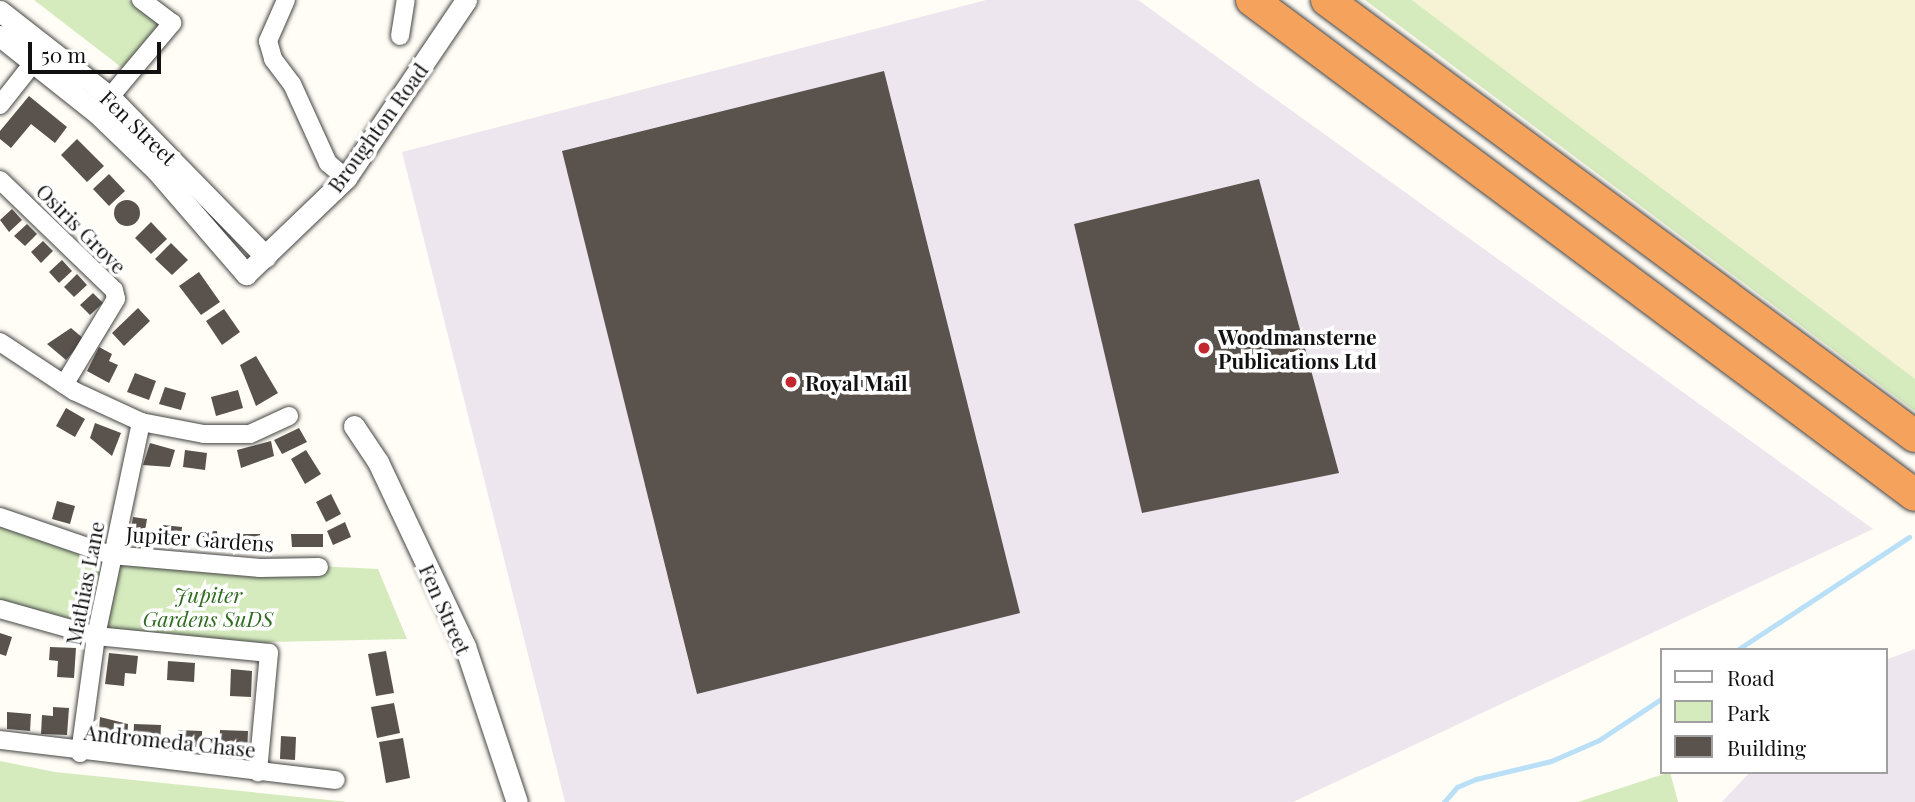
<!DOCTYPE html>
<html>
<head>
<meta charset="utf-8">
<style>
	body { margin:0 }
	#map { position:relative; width:1915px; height:802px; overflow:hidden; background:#fffdf5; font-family:"Playfair Display",serif }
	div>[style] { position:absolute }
	.industrial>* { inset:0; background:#eee6ef }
	.farmland>* { inset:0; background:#f6f3d4 }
	.green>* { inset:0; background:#d5ebbd }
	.stream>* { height:5px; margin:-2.5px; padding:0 2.5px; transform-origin:2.5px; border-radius:2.5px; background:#b9e0f7 }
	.building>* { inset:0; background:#5a524d }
	.round { border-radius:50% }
	.roads { filter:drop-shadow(0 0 2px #444) drop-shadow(0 0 2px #444) }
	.minor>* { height:18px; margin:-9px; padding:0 9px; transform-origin:9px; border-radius:9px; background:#fff }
	.tertiary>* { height:21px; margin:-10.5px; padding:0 10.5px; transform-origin:10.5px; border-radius:10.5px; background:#fff }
	.motorway>* { height:32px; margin:-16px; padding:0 16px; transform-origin:16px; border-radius:16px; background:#f5a25d }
	.dots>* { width:19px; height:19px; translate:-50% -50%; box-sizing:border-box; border:4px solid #fff; border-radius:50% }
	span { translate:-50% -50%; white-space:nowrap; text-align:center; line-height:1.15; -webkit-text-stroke:7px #fff; paint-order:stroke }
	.street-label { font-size:21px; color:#111 }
	.poi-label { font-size:21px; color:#111; font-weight:700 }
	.left { translate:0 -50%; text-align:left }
	.park-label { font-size:21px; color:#2f6b1f; font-style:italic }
	.legend { position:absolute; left:1660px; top:648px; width:228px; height:126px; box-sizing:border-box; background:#fff; border:2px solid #a0a0a0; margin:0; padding:9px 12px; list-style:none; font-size:21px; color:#111 }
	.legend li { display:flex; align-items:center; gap:14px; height:35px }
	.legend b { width:35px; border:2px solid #a0a0a0 }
	.scale { position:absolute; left:28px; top:42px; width:133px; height:32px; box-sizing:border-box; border:4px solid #111; border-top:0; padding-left:9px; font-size:21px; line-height:24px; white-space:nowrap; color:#111; -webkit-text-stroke:5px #fff; paint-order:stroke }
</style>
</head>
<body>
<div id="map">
	<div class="industrial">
		<i style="clip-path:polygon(986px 0,1138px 0,1873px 529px,1293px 802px,565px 802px,402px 152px)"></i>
		<i style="clip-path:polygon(1915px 649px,1915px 802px,1722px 802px,1750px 772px,1885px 772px,1885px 660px)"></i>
	</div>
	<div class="farmland">
		<i style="clip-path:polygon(1412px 0,1915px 0,1915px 380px,1778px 277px)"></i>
	</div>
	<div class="green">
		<i style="clip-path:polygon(34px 0,128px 0,163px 25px,125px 70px)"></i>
		<i style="clip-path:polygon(1365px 0,1412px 0,1915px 379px,1915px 411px)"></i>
		<i style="clip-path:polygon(0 523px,90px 555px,378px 569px,407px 639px,269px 642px,266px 648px,196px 643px,59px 622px,0 601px)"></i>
		<i style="clip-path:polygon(0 761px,55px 772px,348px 802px,0 802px)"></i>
		<i style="clip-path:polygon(1670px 772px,1678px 802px,1578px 802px)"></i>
	</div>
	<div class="stream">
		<i style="left:1737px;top:650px;width:206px;rotate:-33.3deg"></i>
		<i style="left:1444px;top:802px;width:20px;rotate:-49deg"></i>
		<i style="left:1457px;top:787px;width:21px;rotate:-23deg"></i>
		<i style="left:1476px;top:779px;width:77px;rotate:-13.5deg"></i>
		<i style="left:1551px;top:761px;width:52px;rotate:-23.6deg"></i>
		<i style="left:1599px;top:740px;width:74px;rotate:-33.5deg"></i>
	</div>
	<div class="building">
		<i style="clip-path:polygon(884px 71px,1020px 613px,697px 694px,562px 151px)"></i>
		<i style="clip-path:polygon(29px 96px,67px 127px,55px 143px,31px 124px,11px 148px,0 139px,0 131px)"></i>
		<i style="clip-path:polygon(77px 139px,104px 166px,87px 182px,61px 155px)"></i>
		<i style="clip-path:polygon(109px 174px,125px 191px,109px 206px,93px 189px)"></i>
		<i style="clip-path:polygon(1259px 179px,1339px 473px,1142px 513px,1074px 224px)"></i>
		<i class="round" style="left:114px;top:200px;width:26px;height:26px"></i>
		<i style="clip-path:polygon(12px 209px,22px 220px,9px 232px,0 220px)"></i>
		<i style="clip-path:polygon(151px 222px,167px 239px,151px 254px,135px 238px)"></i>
		<i style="clip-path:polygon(27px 224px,37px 234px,25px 246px,14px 236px)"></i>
		<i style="clip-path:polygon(43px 241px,53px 251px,41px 263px,31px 252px)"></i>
		<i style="clip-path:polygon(171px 243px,188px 260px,172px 275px,155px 259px)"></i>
		<i style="clip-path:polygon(62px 260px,72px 271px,59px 283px,49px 272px)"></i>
		<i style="clip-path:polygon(199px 272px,220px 302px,201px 315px,179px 286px)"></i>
		<i style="clip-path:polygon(77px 274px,87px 285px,74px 297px,64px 287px)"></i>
		<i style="clip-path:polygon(93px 293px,103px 303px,90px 315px,80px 305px)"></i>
		<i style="clip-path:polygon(138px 308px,150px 321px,124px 346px,112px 333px)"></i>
		<i style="clip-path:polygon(224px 309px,240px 332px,222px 345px,206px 321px)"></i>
		<i style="clip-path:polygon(71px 328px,84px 339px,66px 360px,47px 344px)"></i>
		<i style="clip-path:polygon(99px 347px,112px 354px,109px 361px,118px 365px,109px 383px,87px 371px)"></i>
		<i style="clip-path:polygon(256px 356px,278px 393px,256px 406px,240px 365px)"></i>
		<i style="clip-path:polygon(135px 373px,156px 381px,149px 400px,127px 392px)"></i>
		<i style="clip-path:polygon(165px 387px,186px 393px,181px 410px,159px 404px)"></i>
		<i style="clip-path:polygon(238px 390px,243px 408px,216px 416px,211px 397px)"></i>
		<i style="clip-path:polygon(66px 408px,85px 419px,75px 437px,56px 426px)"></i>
		<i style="clip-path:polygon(95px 423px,121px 433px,112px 456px,90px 438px)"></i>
		<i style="clip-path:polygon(299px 428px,307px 442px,282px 454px,274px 440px)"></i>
		<i style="clip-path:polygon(271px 441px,274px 456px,241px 468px,237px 450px)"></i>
		<i style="clip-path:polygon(150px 443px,175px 450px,170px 467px,143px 465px)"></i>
		<i style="clip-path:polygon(185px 450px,207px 453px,205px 470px,183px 467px)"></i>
		<i style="clip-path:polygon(306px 450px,321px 474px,305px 484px,291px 459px)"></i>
		<i style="clip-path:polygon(331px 494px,341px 514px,326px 522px,316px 502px)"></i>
		<i style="clip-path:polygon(57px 501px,75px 506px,70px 524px,52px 519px)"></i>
		<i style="clip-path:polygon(133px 517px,147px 519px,144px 537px,130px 535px)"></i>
		<i style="clip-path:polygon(345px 522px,351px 537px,333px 545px,327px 531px)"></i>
		<i style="clip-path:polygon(163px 525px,182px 527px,181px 541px,161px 540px)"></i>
		<i style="clip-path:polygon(217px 531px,218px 545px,198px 545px,198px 532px)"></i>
		<i style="clip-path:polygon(239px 534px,260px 534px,260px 548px,239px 548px)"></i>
		<i style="clip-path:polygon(291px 534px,323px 534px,323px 547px,292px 547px)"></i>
		<i style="clip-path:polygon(0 633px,12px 637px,6px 656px,0 654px)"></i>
		<i style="clip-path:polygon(50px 647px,76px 648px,74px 678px,57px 677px,58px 661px,49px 660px)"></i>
		<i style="clip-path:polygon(386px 651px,394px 693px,376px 696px,368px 654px)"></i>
		<i style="clip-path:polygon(109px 653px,138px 656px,136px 674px,125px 673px,124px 686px,105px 684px)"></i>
		<i style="clip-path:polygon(168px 661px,195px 663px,194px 682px,167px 680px)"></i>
		<i style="clip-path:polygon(231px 669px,252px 671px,251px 697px,230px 696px)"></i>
		<i style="clip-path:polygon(394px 703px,400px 733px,377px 738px,371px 707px)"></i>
		<i style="clip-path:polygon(53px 707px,69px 708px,67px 735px,41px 734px,42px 715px,53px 716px)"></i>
		<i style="clip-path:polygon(7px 712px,31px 714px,30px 731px,7px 729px)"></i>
		<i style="clip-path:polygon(100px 717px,128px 724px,127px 745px,98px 744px)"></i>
		<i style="clip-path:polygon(134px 724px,161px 725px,160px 745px,133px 744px)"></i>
		<i style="clip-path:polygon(177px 730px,202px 731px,202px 747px,176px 746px)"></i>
		<i style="clip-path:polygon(220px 730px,248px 731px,247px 754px,219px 752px)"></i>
		<i style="clip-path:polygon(281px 736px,296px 737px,295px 760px,280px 759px)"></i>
		<i style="clip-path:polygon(403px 738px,410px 778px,386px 783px,379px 742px)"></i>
	</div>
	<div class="roads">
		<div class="minor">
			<i style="left:286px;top:0;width:45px;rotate:113.7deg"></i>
			<i style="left:268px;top:41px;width:19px;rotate:74deg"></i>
			<i style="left:273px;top:59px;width:31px;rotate:53deg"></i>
			<i style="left:292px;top:84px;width:87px;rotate:65.5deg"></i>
			<i style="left:328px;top:163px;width:23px;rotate:40deg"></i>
			<i style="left:400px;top:36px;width:36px;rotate:-81deg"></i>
			<i style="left:110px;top:97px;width:97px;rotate:-50deg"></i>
			<i style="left:172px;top:23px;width:39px;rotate:-143deg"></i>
			<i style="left:0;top:105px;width:53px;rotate:-51.8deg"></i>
			<i style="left:0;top:180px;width:158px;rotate:44deg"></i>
			<i style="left:114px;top:290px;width:9px;rotate:77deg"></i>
			<i style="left:116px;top:299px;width:100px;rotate:121.2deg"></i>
			<i style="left:0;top:342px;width:89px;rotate:33.5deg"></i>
			<i style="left:74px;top:391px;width:74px;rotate:24.8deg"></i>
			<i style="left:141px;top:422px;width:64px;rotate:10.8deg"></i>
			<i style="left:204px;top:434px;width:46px"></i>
			<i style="left:250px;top:434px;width:43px;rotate:-24.8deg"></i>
			<i style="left:0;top:517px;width:117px;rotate:18.9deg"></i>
			<i style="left:111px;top:555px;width:150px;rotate:5deg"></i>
			<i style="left:260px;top:568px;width:59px;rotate:-1deg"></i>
			<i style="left:0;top:609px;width:100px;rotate:15.7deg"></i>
			<i style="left:96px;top:636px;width:174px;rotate:5.6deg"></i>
			<i style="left:269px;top:653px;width:120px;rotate:95.3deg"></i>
			<i style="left:0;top:740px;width:338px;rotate:6.8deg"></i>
			<i style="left:80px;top:753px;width:118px;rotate:-82.2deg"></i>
			<i style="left:96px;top:636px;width:219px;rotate:-78.1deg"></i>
		</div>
		<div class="tertiary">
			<i style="left:0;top:11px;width:140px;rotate:38deg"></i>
			<i style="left:110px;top:97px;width:223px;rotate:45.7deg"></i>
			<i style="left:0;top:36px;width:125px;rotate:38.5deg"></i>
			<i style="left:98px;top:114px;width:81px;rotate:44deg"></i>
			<i style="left:156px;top:170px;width:138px;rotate:49.1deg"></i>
			<i style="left:246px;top:274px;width:139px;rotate:-43.8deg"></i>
			<i style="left:346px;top:178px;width:215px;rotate:-56deg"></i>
			<i style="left:354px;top:426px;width:43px;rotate:56.3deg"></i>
			<i style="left:378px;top:462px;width:204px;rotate:64.7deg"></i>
			<i style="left:465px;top:646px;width:164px;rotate:71.6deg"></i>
		</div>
		<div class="motorway">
			<i style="left:1252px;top:0;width:827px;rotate:36.75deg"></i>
			<i style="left:1327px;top:0;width:732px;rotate:36.56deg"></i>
		</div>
	</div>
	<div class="dots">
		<i style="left:1204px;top:348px;background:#c4262e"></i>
		<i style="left:791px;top:382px;background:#c4262e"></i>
	</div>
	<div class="street-label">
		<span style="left:139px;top:127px;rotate:44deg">Fen Street</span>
		<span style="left:377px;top:127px;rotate:-54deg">Broughton Road</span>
		<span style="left:82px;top:228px;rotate:45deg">Osiris Grove</span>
		<span style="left:200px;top:538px;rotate:4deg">Jupiter Gardens</span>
		<span style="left:84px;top:583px;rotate:-79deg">Mathias Lane</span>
		<span style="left:446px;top:609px;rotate:66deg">Fen Street</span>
		<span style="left:170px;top:740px;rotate:6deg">Andromeda Chase</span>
	</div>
	<div class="poi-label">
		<span class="left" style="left:1218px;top:348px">Woodmansterne<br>Publications Ltd</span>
		<span class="left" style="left:805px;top:382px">Royal Mail</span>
	</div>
	<div class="park-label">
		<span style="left:208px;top:606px">Jupiter<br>Gardens SuDS</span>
	</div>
	<ul class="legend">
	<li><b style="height:9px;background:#fff"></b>Road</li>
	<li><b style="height:19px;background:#d5ebbd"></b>Park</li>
	<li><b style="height:19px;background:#5a524d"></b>Building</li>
	</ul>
	<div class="scale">50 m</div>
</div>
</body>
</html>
